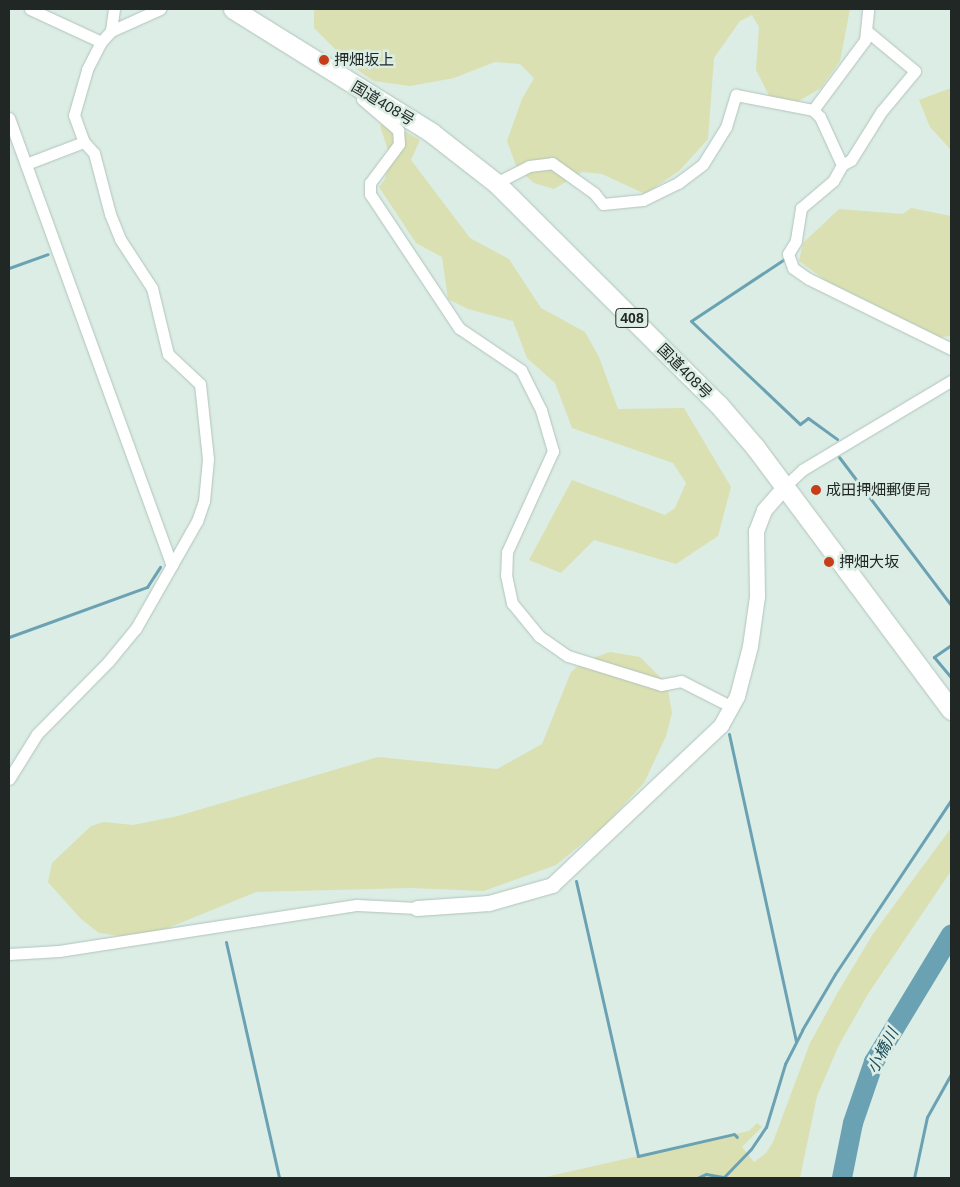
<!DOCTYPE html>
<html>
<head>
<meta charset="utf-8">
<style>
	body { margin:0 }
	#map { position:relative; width:960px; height:1187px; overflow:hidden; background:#dbede5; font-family:Helvetica,"Noto Sans JP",sans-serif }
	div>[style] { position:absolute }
	.green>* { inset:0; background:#dae0b1 }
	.stream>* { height:3px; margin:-1.5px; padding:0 1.5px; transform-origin:1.5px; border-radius:1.5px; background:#6ba2b3 }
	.river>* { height:20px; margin:-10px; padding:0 10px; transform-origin:10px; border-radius:10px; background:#6ba2b3 }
	.roads { filter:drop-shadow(0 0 1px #b1c3bb) drop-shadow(0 0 1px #b1c3bb) }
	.minor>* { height:11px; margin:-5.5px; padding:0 5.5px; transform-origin:5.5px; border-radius:5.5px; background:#fff }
	.tertiary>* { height:15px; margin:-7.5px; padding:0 7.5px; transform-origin:7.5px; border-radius:7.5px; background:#fff }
	.trunk>* { height:19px; margin:-9.5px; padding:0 9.5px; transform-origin:9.5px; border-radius:9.5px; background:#fff }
	.dots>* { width:14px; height:14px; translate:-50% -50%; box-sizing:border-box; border:2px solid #dbede5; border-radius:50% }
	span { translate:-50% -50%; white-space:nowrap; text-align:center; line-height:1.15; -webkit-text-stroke:5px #dbede5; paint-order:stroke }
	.shield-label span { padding:1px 4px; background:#dbede5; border:1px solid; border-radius:4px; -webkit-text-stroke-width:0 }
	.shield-label { font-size:14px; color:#202724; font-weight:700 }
	.poi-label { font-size:15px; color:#202724 }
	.left { translate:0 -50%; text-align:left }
	.street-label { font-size:15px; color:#202724 }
	.water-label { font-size:16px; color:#184956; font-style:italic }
	.frame { position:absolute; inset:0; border:10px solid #202724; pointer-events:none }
</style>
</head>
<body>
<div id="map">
	<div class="green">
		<i style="clip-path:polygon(314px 9px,850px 9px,840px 61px,821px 88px,797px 102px,775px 107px,756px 70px,759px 27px,752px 15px,740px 21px,714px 58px,708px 139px,679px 171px,645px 194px,602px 174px,582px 172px,554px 189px,534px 183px,517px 168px,507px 141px,522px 99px,534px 78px,520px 64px,495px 62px,454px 78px,410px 86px,374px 81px,353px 67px,314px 28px)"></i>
		<i style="clip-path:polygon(951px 88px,951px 150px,930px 127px,919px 100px)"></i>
		<i style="clip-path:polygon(385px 120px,420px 140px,411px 160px,470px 238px,509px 259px,541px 308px,585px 332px,599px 357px,618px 409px,684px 408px,731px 487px,718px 536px,676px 564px,594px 540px,561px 573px,529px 560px,572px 480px,665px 515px,675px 508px,686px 483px,673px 463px,572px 428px,555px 383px,527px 358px,513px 321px,468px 309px,448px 299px,442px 257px,416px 243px,379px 187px,385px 179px,390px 156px,380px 126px)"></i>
		<i style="clip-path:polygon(911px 208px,951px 216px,951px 336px,940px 337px,825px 280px,799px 261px,803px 243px,839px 209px,903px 214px)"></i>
		<i style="clip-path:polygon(610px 652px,640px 657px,667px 684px,672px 713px,666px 736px,644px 783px,604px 826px,556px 865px,484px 891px,410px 888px,256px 892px,141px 939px,99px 933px,80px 918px,48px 882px,52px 863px,91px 826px,104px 822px,133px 825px,178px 816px,378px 757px,497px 769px,542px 744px,571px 672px,584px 661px)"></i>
		<i style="clip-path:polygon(951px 828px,951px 871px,868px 994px,839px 1045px,817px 1096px,800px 1178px,541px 1178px,749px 1131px,757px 1123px,762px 1127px,742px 1147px,754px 1162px,766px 1153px,773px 1142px,810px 1043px,838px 992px,873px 934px)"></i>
	</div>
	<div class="stream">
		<i style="left:783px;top:260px;width:110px;rotate:146.5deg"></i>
		<i style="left:691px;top:321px;width:150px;rotate:43.4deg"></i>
		<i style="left:800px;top:424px;width:10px;rotate:-37deg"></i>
		<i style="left:808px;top:418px;width:36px;rotate:36deg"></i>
		<i style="left:9px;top:268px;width:41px;rotate:-19.7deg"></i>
		<i style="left:839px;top:457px;width:186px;rotate:52.9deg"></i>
		<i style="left:9px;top:637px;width:147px;rotate:-19.9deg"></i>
		<i style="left:147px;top:587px;width:24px;rotate:-57deg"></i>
		<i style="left:951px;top:645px;width:21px;rotate:145deg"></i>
		<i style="left:934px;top:657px;width:26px;rotate:50deg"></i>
		<i style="left:729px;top:734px;width:315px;rotate:77.7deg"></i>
		<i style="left:576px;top:881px;width:282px;rotate:77.3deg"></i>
		<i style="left:638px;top:1156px;width:98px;rotate:-12.9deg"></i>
		<i style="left:734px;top:1134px;width:4px;rotate:45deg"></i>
		<i style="left:226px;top:942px;width:242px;rotate:77.3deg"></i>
		<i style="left:697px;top:1178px;width:10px;rotate:-24deg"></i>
		<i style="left:706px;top:1174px;width:17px;rotate:10deg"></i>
		<i style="left:723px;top:1178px;width:40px;rotate:-46deg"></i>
		<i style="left:751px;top:1149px;width:27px;rotate:-56deg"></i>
		<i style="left:766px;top:1127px;width:66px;rotate:-73.2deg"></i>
		<i style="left:785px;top:1064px;width:38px;rotate:-63deg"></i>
		<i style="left:802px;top:1030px;width:65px;rotate:-59.5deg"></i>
		<i style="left:835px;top:974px;width:209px;rotate:-56.3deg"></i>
		<i style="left:914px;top:1178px;width:62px;rotate:-78deg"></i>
		<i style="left:927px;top:1117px;width:49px;rotate:-60.8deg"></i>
	</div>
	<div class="river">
		<i style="left:842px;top:1178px;width:56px;rotate:-78.7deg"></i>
		<i style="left:853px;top:1123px;width:65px;rotate:-71deg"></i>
		<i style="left:874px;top:1062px;width:149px;rotate:-58.8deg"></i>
	</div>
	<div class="roads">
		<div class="minor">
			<i style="left:30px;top:9px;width:78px;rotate:24.9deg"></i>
			<i style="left:114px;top:9px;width:22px;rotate:98deg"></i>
			<i style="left:111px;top:31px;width:15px;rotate:132deg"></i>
			<i style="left:101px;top:42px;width:31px;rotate:117deg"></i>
			<i style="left:87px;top:70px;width:47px;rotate:106.1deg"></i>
			<i style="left:74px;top:115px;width:29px;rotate:70deg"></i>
			<i style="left:84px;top:142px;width:15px;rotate:48deg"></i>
			<i style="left:94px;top:153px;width:63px;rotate:75.3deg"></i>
			<i style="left:110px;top:214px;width:27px;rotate:68deg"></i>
			<i style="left:120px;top:239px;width:59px;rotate:56.9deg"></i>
			<i style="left:152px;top:288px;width:68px;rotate:76.4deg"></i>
			<i style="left:168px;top:354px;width:44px;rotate:43.2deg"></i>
			<i style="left:200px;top:384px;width:75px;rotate:83.9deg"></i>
			<i style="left:208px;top:459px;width:42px;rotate:95.4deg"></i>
			<i style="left:204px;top:501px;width:21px;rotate:109deg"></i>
			<i style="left:197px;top:521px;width:51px;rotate:119.6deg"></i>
			<i style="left:111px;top:31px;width:54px;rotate:-24.2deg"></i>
			<i style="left:362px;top:99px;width:48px;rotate:40.7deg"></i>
			<i style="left:398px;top:130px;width:14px;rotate:86deg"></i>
			<i style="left:399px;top:144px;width:49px;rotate:126.6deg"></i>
			<i style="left:370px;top:183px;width:11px;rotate:90deg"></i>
			<i style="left:370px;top:194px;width:161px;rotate:56.4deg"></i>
			<i style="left:459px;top:328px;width:75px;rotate:34.1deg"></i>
			<i style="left:521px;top:370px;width:45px;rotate:63.4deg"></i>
			<i style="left:541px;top:410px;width:43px;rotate:73.7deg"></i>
			<i style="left:553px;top:451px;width:111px;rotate:114.5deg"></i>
			<i style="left:507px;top:552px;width:23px;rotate:92deg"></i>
			<i style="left:506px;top:575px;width:29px;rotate:78deg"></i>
			<i style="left:512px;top:603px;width:43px;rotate:50.7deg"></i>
			<i style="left:539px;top:636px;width:35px;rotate:35deg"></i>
			<i style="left:568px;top:656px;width:97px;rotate:17.3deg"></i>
			<i style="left:661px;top:685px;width:20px;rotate:-11deg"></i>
			<i style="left:681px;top:681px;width:57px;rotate:27deg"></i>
			<i style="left:813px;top:110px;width:87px;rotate:-53.4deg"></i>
			<i style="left:865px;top:40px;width:31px;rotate:-84deg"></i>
			<i style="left:9px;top:118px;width:476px;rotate:70deg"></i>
			<i style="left:172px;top:565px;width:73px;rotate:119.7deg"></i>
			<i style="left:136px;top:628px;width:44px;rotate:129.5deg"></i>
			<i style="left:108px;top:662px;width:101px;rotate:134.6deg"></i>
			<i style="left:37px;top:734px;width:53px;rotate:121.9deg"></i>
			<i style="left:26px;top:164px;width:62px;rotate:-20.8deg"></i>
			<i style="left:842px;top:165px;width:10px;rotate:-29deg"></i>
			<i style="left:851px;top:160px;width:57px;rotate:-58deg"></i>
			<i style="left:881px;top:112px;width:53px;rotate:-50.3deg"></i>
			<i style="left:915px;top:71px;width:61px;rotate:-140.3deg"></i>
			<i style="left:496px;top:183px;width:37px;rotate:-27deg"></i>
			<i style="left:529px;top:166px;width:23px;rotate:-7deg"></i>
			<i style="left:552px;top:163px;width:52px;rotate:35.5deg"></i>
			<i style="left:594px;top:193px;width:14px;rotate:51deg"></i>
			<i style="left:603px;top:204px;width:40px;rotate:-5.7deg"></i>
			<i style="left:643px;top:200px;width:39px;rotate:-26deg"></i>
			<i style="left:678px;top:183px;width:31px;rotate:-37deg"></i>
			<i style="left:703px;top:164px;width:44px;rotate:-58.1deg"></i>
			<i style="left:726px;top:127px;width:34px;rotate:-73deg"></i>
			<i style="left:736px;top:95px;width:78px;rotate:11deg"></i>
			<i style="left:813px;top:110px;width:10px;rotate:45deg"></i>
			<i style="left:820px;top:117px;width:53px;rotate:65.4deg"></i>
			<i style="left:842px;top:165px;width:18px;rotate:119deg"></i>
			<i style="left:833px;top:181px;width:42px;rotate:139.8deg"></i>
			<i style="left:801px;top:208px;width:33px;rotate:99deg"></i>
			<i style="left:796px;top:241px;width:15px;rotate:122deg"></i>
			<i style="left:788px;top:254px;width:15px;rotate:70deg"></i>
			<i style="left:793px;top:268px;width:19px;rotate:35deg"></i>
			<i style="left:809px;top:279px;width:158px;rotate:26.2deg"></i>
			<i style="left:784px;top:487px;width:25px;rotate:-43deg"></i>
			<i style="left:802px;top:470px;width:174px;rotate:-30.9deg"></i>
			<i style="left:9px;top:954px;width:50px;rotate:-3.4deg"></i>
			<i style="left:59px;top:951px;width:302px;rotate:-8.8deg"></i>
			<i style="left:357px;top:905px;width:60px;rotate:2.9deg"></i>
		</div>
		<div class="tertiary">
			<i style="left:417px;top:908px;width:72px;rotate:-4deg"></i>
			<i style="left:489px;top:903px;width:66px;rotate:-15.9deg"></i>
			<i style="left:552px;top:885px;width:233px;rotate:-43.4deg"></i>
			<i style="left:721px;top:725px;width:33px;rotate:-61deg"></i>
			<i style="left:737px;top:696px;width:52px;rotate:-75.4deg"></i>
			<i style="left:750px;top:646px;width:50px;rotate:-82deg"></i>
			<i style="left:757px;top:596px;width:65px;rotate:-90.9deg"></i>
			<i style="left:756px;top:531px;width:22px;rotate:-69deg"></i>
			<i style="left:764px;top:510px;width:30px;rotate:-49deg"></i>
		</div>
		<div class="trunk">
			<i style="left:233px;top:9px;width:234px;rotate:31.9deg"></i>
			<i style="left:432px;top:133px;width:81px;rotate:38deg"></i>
			<i style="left:496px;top:183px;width:313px;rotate:44.9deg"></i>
			<i style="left:718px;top:404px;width:57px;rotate:49.3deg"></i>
			<i style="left:755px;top:447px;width:328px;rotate:53.3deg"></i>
		</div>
	</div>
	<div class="dots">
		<i style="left:324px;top:60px;background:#c63d19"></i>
		<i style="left:816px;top:490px;background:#c63d19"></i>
		<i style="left:829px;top:562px;background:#c63d19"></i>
	</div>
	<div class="shield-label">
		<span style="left:632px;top:318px">408</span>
	</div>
	<div class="poi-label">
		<span class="left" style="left:334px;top:60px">押畑坂上</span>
		<span class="left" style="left:826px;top:490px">成田押畑郵便局</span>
		<span class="left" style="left:839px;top:562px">押畑大坂</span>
	</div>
	<div class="street-label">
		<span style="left:383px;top:103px;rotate:31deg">国道408号</span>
		<span style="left:685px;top:371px;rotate:45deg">国道408号</span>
	</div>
	<div class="water-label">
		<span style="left:883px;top:1051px;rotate:-62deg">小橋川</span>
	</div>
	<div class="frame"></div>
</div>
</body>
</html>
